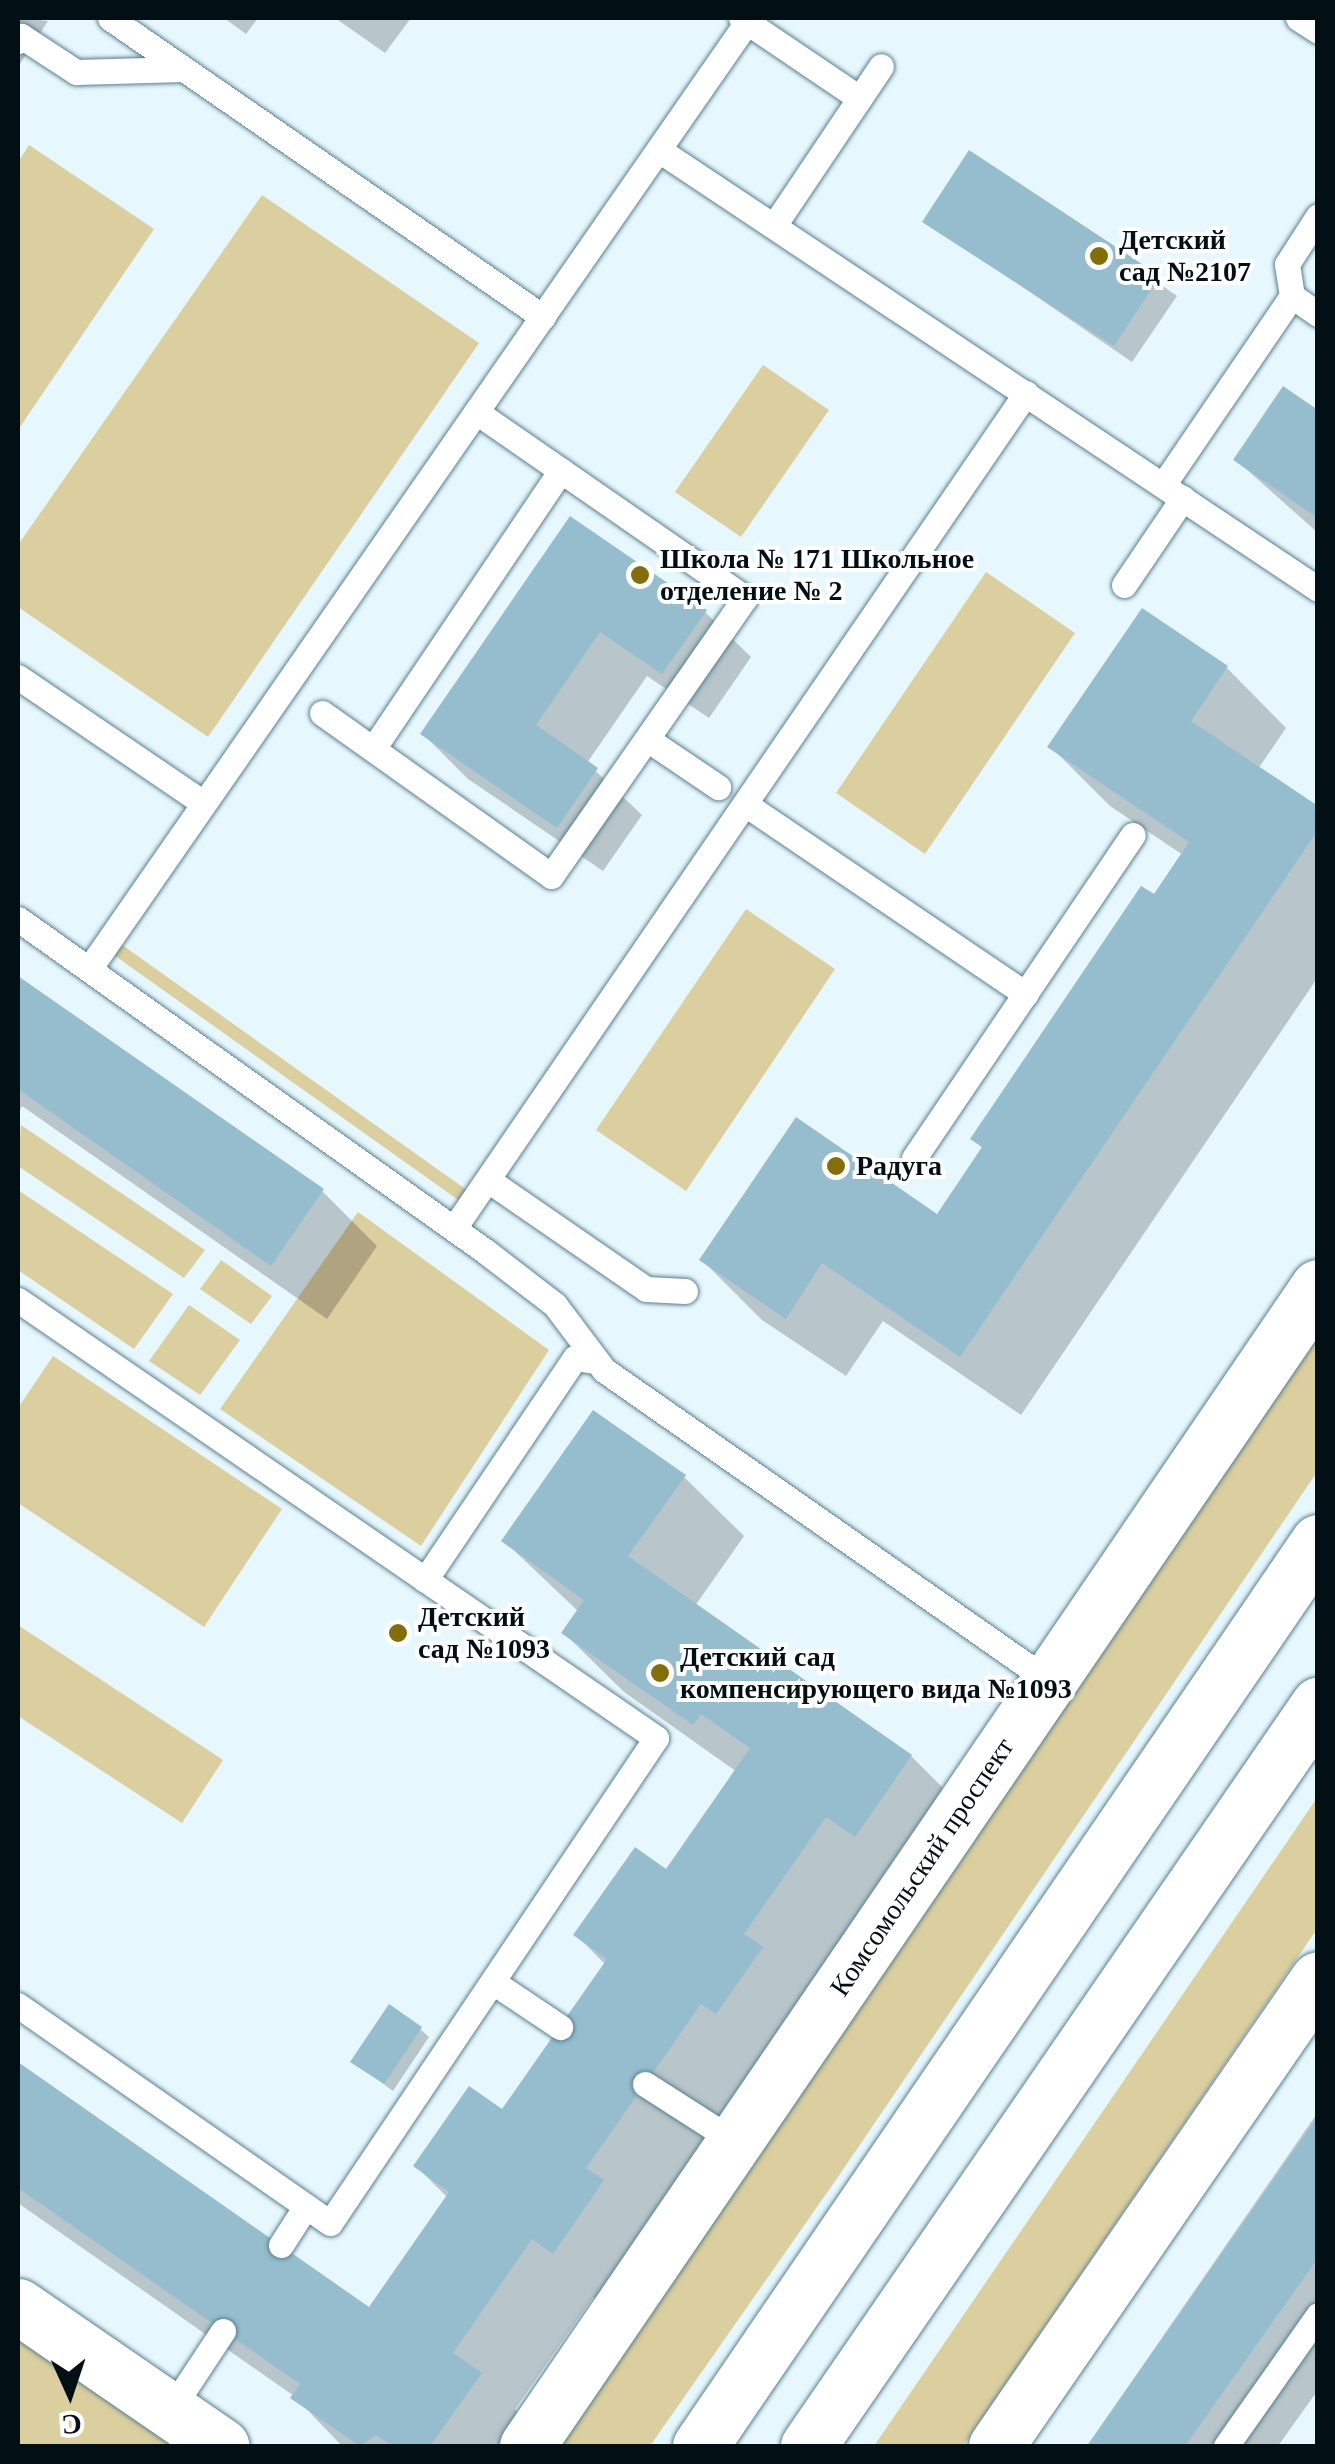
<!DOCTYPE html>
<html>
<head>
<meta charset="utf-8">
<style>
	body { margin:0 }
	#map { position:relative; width:1335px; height:2464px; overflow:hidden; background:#e7f7fe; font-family:Georgia,serif }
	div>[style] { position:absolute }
	.green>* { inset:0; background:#dbce9f }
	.shadow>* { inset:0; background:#0003 }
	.building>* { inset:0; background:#95bdcd }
	.roads { filter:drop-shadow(0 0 2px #5a808f) drop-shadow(0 0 2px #5a808f) }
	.lane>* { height:25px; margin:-12.5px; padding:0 12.5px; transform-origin:12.5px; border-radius:12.5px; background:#fff }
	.secondary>* { height:55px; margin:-27.5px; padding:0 27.5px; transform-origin:27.5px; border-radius:27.5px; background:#fff }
	.primary>* { height:55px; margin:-27.5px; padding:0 27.5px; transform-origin:27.5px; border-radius:27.5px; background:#fff }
	.dots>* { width:28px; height:28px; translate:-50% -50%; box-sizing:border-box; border:5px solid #fff; border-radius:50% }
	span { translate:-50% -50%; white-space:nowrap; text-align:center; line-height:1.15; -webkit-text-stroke:8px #fff; paint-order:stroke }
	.poi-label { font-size:28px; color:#020f14; font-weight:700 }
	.left { translate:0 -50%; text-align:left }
	.street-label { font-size:28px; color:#020f14 }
	.frame { position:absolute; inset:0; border:20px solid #020f14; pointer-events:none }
	.north { position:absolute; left:20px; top:2344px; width:100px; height:100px; -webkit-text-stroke:8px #fff; paint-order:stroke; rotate:177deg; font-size:28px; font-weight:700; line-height:40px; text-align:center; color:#020f14 }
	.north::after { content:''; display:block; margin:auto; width:35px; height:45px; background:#020f14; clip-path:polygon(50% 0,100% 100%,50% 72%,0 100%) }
</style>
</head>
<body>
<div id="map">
	<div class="green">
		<i style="clip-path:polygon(29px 145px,154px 229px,18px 430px,18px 162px)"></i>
		<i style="clip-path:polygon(262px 195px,479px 343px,208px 737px,18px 607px,18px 545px)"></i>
		<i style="clip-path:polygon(763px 365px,829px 410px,741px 537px,675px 492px)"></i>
		<i style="clip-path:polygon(986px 572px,1075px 633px,925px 854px,836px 793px)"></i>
		<i style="clip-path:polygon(746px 909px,835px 969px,686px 1191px,596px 1130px)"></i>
		<i style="clip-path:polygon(118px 942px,471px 1193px,464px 1204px,111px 953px)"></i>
		<i style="clip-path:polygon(21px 1125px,205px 1250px,184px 1278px,18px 1166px)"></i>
		<i style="clip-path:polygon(18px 1190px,173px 1294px,134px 1349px,18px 1270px)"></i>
		<i style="clip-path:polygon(358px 1212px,549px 1350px,421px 1546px,220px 1409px)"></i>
		<i style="clip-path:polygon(221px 1260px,272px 1296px,251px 1324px,200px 1289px)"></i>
		<i style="clip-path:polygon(189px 1305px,240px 1340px,200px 1395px,149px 1361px)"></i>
		<i style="clip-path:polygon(1317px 1322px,1317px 1472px,840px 2174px,650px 2446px,550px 2446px)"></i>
		<i style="clip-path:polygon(53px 1356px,282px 1509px,204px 1627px,18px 1503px,18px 1408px)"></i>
		<i style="clip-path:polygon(18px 1625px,223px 1760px,182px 1823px,18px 1716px)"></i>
		<i style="clip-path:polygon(1317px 1798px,1317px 1929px,963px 2446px,874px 2446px)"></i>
		<i style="clip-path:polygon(18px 2331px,187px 2446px,18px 2446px)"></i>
	</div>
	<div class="shadow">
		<i style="clip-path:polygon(18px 18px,48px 21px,18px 67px)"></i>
		<i style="clip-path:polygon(224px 18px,258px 18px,246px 34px)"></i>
		<i style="clip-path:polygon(335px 18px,411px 18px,385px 53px)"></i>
		<i style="clip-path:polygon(970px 154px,1177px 296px,1132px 362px,926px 221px)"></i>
		<i style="clip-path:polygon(1318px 413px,1318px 533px,1236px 460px)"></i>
		<i style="clip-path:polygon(570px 519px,705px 612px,751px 657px,709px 718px,647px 676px,587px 763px,642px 815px,603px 871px,468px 779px,423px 734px)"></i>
		<i style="clip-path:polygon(1227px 668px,1286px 728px,1258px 769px,1318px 809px,1318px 977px,1021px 1415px,883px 1321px,846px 1376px,762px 1320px,702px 1260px,937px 1217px,983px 1149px,973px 1138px,1183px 855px,1110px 806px,1050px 746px)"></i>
		<i style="clip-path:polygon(18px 979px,322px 1191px,377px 1246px,327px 1319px,22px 1106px,18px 1113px)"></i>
		<i style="clip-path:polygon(684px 1477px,744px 1536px,695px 1606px,911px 1756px,971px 1816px,613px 2312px,593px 2297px,515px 2409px,540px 2435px,532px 2446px,342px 2446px,294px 2396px,18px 2203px,18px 2065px,370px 2311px,448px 2198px,416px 2166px,503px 2113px,606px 1965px,576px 1935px,667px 1872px,737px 1772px,624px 1692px,564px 1633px,579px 1612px,504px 1541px)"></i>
		<i style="clip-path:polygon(420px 2029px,429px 2037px,393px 2091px,354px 2062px)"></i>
		<i style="clip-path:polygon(1318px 2112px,1318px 2390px,1278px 2446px,1087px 2446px)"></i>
	</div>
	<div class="building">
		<i style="clip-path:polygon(969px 150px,1160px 276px,1114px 346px,922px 222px)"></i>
		<i style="clip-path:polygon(1283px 386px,1318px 410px,1318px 518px,1233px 460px)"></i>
		<i style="clip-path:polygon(570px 516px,707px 610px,662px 674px,600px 632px,536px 725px,598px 768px,557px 828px,420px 734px)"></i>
		<i style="clip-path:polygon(1142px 608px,1228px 666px,1191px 721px,1318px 806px,1318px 830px,960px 1357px,822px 1263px,786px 1319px,699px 1260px,796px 1117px,937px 1214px,982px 1147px,970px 1139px,1141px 886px,1154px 894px,1189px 842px,1047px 747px)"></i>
		<i style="clip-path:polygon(18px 976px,324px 1189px,271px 1266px,18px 1089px)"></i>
		<i style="clip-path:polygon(593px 1410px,686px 1475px,628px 1556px,912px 1755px,855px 1837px,826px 1817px,744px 1934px,763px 1947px,716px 2014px,701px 2004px,586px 2168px,604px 2180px,553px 2254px,532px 2239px,453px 2353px,482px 2373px,430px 2446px,393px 2446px,376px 2435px,360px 2446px,290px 2398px,300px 2384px,18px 2188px,18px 2062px,369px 2307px,449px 2192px,413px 2166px,469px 2086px,502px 2109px,607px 1959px,573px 1935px,635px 1847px,666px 1869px,750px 1748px,701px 1714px,693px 1725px,561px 1633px,584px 1600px,501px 1541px)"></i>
		<i style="clip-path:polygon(389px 2004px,422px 2027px,384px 2084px,350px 2062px)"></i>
		<i style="clip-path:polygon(1318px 2116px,1318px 2258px,1185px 2446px,1087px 2446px)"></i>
	</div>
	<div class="roads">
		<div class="lane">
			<i style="left:110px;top:18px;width:526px;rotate:34.63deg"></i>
			<i style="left:741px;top:18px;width:143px;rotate:34.1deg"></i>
			<i style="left:1298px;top:18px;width:24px;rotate:33deg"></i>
			<i style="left:18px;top:41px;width:6px;rotate:-59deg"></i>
			<i style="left:21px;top:36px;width:66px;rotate:33.2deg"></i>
			<i style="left:76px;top:72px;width:108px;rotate:-1.6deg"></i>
			<i style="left:659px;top:150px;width:792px;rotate:33.67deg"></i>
			<i style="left:775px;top:224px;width:190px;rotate:-56.1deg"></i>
			<i style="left:1292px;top:296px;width:32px;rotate:35deg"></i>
			<i style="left:1163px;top:485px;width:229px;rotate:-55.7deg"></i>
			<i style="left:1292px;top:296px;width:32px;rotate:-99deg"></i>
			<i style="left:1287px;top:264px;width:57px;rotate:-57.1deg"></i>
			<i style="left:1124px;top:585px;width:105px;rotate:-55.9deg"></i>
			<i style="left:18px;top:677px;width:222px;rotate:34.2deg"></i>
			<i style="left:322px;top:713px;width:281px;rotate:35.4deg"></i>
			<i style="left:551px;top:876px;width:339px;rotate:-55.1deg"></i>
			<i style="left:745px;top:598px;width:327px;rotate:-145.3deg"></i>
			<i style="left:647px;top:739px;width:86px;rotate:34.1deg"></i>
			<i style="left:373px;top:749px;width:336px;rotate:-56deg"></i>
			<i style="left:745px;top:804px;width:339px;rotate:34.1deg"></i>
			<i style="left:18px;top:919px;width:573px;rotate:35.41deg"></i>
			<i style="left:485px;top:1251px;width:88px;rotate:37.6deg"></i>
			<i style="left:555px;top:1305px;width:81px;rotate:53deg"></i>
			<i style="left:604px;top:1370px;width:543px;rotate:34.95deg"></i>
			<i style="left:89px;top:969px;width:1153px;rotate:-55.21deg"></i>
			<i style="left:914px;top:1158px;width:390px;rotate:-55.9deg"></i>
			<i style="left:488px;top:1180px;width:192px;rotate:34.6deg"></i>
			<i style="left:646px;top:1289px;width:39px;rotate:3deg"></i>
			<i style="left:454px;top:1228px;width:1012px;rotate:-55.59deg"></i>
			<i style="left:18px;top:1300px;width:774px;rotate:34.47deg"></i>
			<i style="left:656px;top:1738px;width:584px;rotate:123.91deg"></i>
			<i style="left:330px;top:2223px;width:381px;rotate:-145.1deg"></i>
			<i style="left:425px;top:1580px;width:268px;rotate:-56deg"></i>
			<i style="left:575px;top:1358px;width:22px;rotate:8deg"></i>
			<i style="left:493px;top:1982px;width:81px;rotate:33.9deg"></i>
			<i style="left:645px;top:2084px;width:106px;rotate:32.6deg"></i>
			<i style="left:281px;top:2245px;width:46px;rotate:-57.3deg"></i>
			<i style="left:170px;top:2411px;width:96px;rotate:-56.5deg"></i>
			<i style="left:1226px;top:2446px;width:160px;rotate:-54.9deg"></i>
		</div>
		<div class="secondary">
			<i style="left:18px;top:2306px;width:247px;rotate:34.5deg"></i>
			<i style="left:527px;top:2446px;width:1403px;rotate:-55.69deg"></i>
			<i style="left:996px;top:2446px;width:567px;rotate:-55.41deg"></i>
		</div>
		<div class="primary">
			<i style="left:700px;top:2446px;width:1095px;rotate:-55.64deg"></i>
			<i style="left:808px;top:2446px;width:900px;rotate:-55.46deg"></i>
		</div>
	</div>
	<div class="dots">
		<i style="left:1099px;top:256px;background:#846e0c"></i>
		<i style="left:640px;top:575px;background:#846e0c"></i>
		<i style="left:836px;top:1166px;background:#846e0c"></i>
		<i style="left:398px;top:1633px;background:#846e0c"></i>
		<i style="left:660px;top:1673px;background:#846e0c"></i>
	</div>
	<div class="poi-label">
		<span class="left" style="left:1119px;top:256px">Детский<br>сад №2107</span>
		<span class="left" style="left:660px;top:575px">Школа № 171 Школьное<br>отделение № 2</span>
		<span class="left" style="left:856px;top:1166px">Радуга</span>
		<span class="left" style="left:418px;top:1633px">Детский<br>сад №1093</span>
		<span class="left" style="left:680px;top:1673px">Детский сад<br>компенсирующего вида №1093</span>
	</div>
	<div class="street-label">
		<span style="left:922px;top:1867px;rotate:-56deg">Комсомольский проспект</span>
	</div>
	<div class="frame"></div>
	<div class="north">С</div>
</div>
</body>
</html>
